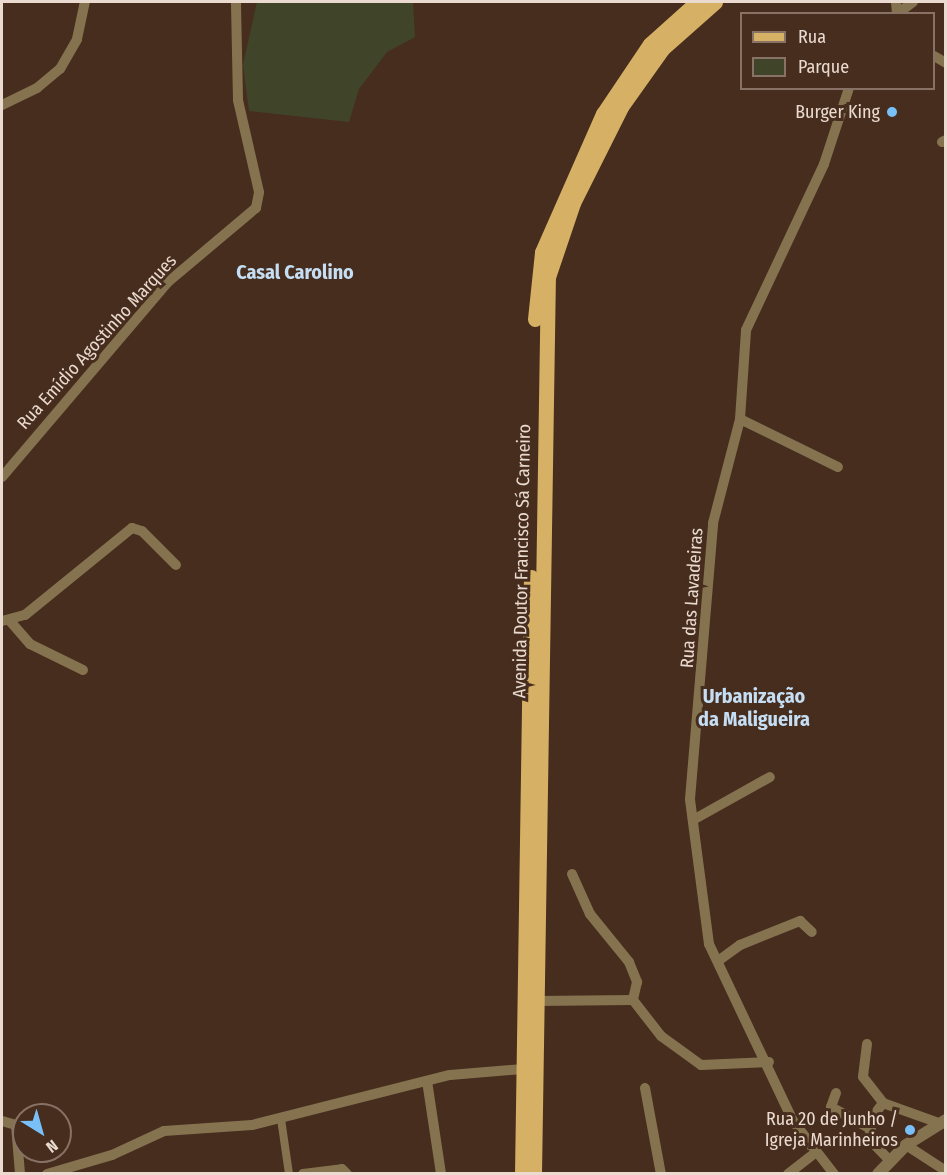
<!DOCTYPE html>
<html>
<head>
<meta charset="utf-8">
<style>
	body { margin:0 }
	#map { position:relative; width:947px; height:1175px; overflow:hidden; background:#462d1e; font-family:"Fira Sans Condensed",sans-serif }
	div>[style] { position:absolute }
	.green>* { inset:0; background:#404529 }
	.pedestrian>* { height:8px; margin:-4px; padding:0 4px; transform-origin:4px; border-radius:4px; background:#857350 }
	.minor>* { height:10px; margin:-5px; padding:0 5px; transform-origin:5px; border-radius:5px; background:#857350 }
	.tertiary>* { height:12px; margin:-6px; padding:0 6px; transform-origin:6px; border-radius:6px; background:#857350 }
	.primary>* { height:15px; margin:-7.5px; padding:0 7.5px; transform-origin:7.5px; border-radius:7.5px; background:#d6b165 }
	.minor-bridge>* { height:10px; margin:-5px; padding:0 5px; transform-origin:5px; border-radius:5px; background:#857350 }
	.dots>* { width:16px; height:16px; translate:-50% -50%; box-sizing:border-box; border:3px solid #462d1e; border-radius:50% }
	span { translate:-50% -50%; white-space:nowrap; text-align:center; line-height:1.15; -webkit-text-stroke:6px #462d1e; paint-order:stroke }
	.poi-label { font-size:18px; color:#ebdad0 }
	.right { translate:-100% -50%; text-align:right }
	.street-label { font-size:18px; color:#ebdad0 }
	.neighbourhood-label { font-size:20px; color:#c5def4; font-weight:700 }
	.frame { position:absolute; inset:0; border:3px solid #ebdad0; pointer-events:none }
	.legend { position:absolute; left:740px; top:12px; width:195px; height:78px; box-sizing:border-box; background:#462d1e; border:2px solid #887265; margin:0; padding:8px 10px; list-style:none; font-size:18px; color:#ebdad0 }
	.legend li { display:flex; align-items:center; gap:12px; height:30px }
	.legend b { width:30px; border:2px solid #887265 }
	.north { position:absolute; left:12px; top:1103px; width:60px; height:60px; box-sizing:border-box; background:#462d1e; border:2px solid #887265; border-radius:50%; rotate:143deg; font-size:16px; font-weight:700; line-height:24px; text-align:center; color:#ebdad0 }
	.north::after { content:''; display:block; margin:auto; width:21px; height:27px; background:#79bff8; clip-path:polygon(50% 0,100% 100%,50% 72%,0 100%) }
</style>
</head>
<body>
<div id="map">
	<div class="green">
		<i style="clip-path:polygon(257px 2px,413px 2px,415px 37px,387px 52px,359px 89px,349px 122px,249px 111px,243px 65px)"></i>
	</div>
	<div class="pedestrian">
		<i style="left:281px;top:1119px;width:56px;rotate:81.7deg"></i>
	</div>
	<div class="minor">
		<i style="left:896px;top:2px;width:12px;rotate:85deg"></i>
		<i style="left:934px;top:56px;width:14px;rotate:30deg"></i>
		<i style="left:2px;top:105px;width:39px;rotate:-26deg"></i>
		<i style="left:37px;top:88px;width:30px;rotate:-40deg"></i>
		<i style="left:60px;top:69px;width:34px;rotate:-60deg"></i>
		<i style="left:77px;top:39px;width:38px;rotate:-78deg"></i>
		<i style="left:942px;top:142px;width:4px;rotate:-27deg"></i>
		<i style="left:740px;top:419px;width:109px;rotate:26.1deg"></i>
		<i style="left:2px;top:477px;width:256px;rotate:-49.6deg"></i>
		<i style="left:168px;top:282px;width:115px;rotate:-40.1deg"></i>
		<i style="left:256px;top:208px;width:16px;rotate:-79deg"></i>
		<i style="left:259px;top:192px;width:94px;rotate:-102.9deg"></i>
		<i style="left:238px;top:100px;width:98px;rotate:-91.2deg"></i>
		<i style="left:2px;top:621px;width:24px;rotate:-15deg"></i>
		<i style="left:25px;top:615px;width:138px;rotate:-39.1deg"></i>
		<i style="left:132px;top:528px;width:10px;rotate:17deg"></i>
		<i style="left:142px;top:531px;width:48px;rotate:45deg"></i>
		<i style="left:10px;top:621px;width:30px;rotate:49deg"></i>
		<i style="left:30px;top:644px;width:59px;rotate:26.1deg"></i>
		<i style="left:693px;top:820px;width:88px;rotate:-29.2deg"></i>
		<i style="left:572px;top:874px;width:44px;rotate:65.8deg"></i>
		<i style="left:590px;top:914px;width:62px;rotate:50.9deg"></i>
		<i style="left:629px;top:962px;width:22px;rotate:68deg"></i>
		<i style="left:637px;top:982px;width:18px;rotate:103deg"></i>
		<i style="left:718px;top:961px;width:27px;rotate:-36deg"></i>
		<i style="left:740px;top:945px;width:65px;rotate:-21.8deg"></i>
		<i style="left:800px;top:921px;width:16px;rotate:43deg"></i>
		<i style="left:536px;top:1001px;width:97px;rotate:-0.6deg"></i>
		<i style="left:633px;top:1000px;width:46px;rotate:52.1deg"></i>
		<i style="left:661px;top:1036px;width:49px;rotate:35.9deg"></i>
		<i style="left:701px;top:1065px;width:68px;rotate:-2.5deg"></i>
		<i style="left:867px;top:1044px;width:33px;rotate:97deg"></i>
		<i style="left:863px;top:1077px;width:33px;rotate:52deg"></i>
		<i style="left:427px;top:1081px;width:94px;rotate:81.4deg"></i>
		<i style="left:645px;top:1088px;width:87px;rotate:79.5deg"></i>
		<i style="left:836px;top:1093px;width:15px;rotate:110deg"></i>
		<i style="left:831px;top:1107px;width:43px;rotate:28.9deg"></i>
		<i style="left:2px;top:1121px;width:15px;rotate:16deg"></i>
		<i style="left:16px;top:1125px;width:49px;rotate:85.3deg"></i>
		<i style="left:869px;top:1139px;width:28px;rotate:46deg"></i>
		<i style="left:809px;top:1145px;width:60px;rotate:-5.7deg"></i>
		<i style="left:869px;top:1139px;width:23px;rotate:-80deg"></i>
		<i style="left:873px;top:1116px;width:16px;rotate:-52deg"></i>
		<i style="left:883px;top:1103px;width:59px;rotate:19.7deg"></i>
		<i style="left:906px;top:1145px;width:48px;rotate:33deg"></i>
		<i style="left:47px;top:1174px;width:68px;rotate:-16.3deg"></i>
		<i style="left:112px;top:1155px;width:57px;rotate:-24.8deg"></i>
		<i style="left:164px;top:1131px;width:88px;rotate:-3.9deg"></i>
		<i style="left:252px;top:1125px;width:204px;rotate:-14.2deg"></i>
		<i style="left:450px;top:1075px;width:73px;rotate:-4.7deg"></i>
		<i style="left:303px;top:1174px;width:39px;rotate:-7deg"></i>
		<i style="left:342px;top:1169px;width:7px;rotate:45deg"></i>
		<i style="left:788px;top:1174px;width:36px;rotate:-38deg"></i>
		<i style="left:834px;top:1174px;width:67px;rotate:-127.7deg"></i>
		<i style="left:793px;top:1121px;width:196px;rotate:-115.4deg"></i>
		<i style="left:709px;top:944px;width:146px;rotate:-97.5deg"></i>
		<i style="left:690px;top:799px;width:277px;rotate:-85.2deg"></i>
		<i style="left:713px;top:523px;width:107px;rotate:-75.4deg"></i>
		<i style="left:740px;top:419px;width:89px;rotate:-86.1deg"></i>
		<i style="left:746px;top:330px;width:183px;rotate:-64.8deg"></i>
		<i style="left:824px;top:164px;width:80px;rotate:-71.8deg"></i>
	</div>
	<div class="tertiary">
		<i style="left:878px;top:1174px;width:40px;rotate:-46deg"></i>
		<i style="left:906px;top:1145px;width:47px;rotate:-32deg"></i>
	</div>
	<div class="primary">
		<i style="left:535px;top:319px;width:67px;rotate:-84deg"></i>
		<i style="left:542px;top:252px;width:151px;rotate:-66.2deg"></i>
		<i style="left:603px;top:114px;width:84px;rotate:-56.1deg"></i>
		<i style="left:650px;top:44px;width:63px;rotate:-41.8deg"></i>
		<i style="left:522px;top:1174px;width:597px;rotate:-89.14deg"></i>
		<i style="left:534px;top:1174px;width:897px;rotate:-89.11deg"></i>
		<i style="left:548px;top:277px;width:78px;rotate:-71.3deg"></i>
		<i style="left:573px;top:203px;width:107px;rotate:-63.4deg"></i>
		<i style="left:621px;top:107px;width:71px;rotate:-54.7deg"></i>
		<i style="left:662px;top:49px;width:71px;rotate:-41.6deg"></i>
	</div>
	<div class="minor-bridge">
		<i style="left:897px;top:14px;width:20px;rotate:-37deg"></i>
	</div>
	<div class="dots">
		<i style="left:892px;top:112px;background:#79bff8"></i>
		<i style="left:910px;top:1130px;background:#79bff8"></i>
	</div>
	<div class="poi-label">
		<span class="right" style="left:880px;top:112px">Burger King</span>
		<span class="right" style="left:898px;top:1130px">Rua 20 de Junho /<br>Igreja Marinheiros</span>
	</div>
	<div class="street-label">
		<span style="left:97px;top:342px;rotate:-48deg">Rua Emídio Agostinho Marques</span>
		<span style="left:522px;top:561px;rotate:-89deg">Avenida Doutor Francisco Sá Carneiro</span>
		<span style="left:692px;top:598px;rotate:-86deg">Rua das Lavadeiras</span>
	</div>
	<div class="neighbourhood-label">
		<span style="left:295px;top:272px">Casal Carolino</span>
		<span style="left:754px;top:708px">Urbanização<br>da Maligueira</span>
	</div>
	<div class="frame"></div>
	<ul class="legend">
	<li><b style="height:8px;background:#d6b165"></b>Rua</li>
	<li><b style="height:16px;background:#404529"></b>Parque</li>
	</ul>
	<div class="north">N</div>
</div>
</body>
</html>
